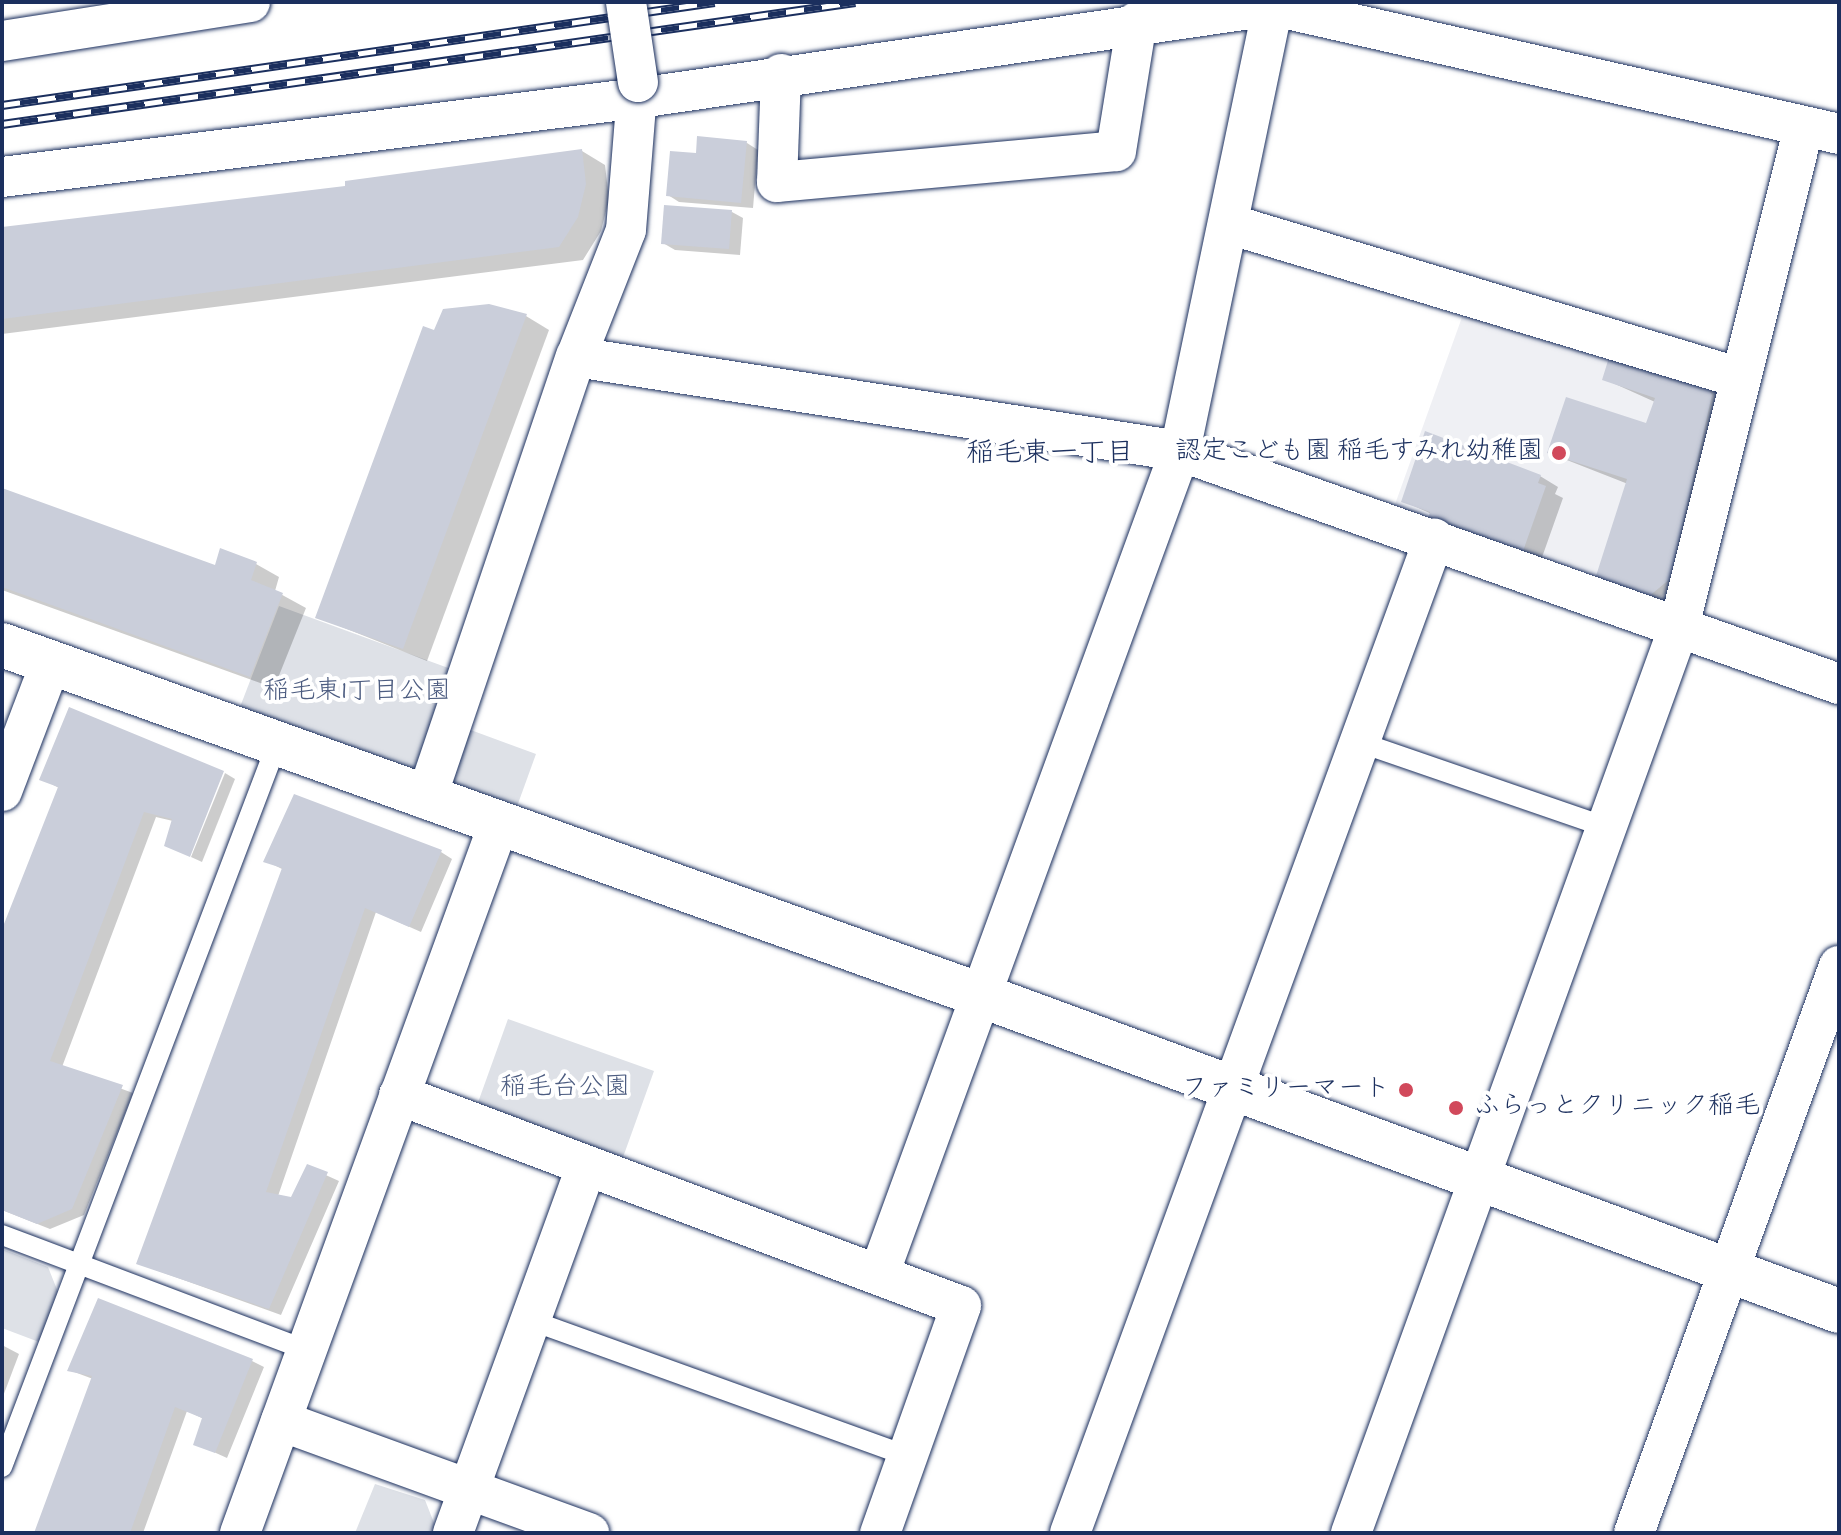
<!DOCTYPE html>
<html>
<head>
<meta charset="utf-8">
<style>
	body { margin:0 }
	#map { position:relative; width:1841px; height:1535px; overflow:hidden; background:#fff; font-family:Dekko,"Klee One",sans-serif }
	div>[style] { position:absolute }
	.built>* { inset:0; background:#eff0f4 }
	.green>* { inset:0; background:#dee1e7 }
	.shadow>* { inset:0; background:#0003 }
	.building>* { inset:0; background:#caceda }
	.roads { filter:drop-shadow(0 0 2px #1b2f5e) drop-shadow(0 0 2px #1b2f5e) }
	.lane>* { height:20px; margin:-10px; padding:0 10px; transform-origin:10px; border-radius:10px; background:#fff }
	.street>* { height:40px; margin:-20px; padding:0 20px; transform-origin:20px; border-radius:20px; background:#fff }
	.secondary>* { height:44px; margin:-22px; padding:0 22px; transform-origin:22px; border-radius:22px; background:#fff }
	.rail>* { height:9px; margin-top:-4.5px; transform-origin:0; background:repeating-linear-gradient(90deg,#fff 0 18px,#1b2f5e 0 36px); box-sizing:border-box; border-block:2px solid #1b2f5e }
	.bridges { filter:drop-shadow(0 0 2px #1b2f5e) drop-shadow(0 0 2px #1b2f5e) }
	.street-bridge>* { height:40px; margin:-20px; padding:0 20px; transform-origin:20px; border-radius:20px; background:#fff }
	.dots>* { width:22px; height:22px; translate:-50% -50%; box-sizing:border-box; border:4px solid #fff; border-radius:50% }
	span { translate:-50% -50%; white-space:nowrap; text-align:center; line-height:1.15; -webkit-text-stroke:8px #fff; paint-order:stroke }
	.poi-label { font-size:26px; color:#1b2f5e }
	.right { translate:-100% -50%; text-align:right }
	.left { translate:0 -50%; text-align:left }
	.park-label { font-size:26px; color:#4c5c80 }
	.neighbourhood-label { font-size:28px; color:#1b2f5e }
	.frame { position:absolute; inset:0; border:4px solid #1b2f5e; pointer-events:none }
</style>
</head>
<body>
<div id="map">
	<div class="built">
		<i style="clip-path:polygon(1466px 306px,1702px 374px,1718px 397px,1672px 588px,1651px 604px,1393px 510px)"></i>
	</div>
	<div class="green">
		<i style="clip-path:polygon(279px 606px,451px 669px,415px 767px,406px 769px,240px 707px)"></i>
		<i style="clip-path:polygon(468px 729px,536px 754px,515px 812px,457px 790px,450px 778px)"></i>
		<i style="clip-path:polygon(508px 1019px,654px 1071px,622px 1160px,476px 1108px)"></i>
		<i style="clip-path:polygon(2px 1249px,48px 1267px,58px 1292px,39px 1342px,2px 1328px)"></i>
		<i style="clip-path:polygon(375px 1484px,425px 1500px,438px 1533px,355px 1533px)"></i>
	</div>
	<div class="shadow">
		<i style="clip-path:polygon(747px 143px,758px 150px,753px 208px,679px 202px,668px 195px,698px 155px)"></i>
		<i style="clip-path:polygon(582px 151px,605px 165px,609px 199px,601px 231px,583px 260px,2px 334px,2px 229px,348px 188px)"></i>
		<i style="clip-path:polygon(732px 212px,743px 218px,740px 255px,675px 250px,663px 243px)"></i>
		<i style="clip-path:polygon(526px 316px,549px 330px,427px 661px,317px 617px,435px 333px)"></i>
		<i style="clip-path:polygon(1604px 379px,1700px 381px,1725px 395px,1672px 609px,1597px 578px,1628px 484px,1549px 453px,1647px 425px,1655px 402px)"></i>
		<i style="clip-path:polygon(1540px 476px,1558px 487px,1555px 494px,1563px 498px,1540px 563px,1403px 501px)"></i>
		<i style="clip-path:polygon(2px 490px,216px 568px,256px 564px,279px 577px,275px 591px,306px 608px,274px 688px,2px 590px)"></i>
		<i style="clip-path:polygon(222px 772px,173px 821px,156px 817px,62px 1067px,133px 1093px,84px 1215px,50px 1229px,2px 1210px,2px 934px,59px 788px,42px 779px)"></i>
		<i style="clip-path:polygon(225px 773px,235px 779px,202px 862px,191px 857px)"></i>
		<i style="clip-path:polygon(441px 852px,452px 859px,421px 932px,376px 912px,278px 1196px,292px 1199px,308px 1167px,339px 1181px,281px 1315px,139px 1264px,284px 870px,266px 861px)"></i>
		<i style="clip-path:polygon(2px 1345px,19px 1354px,2px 1399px)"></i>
		<i style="clip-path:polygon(252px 1361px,264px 1367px,227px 1458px,196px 1444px,204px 1419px,187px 1411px,143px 1533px,37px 1533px,93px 1379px,69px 1370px)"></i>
	</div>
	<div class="building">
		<i style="clip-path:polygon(697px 136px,747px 141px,741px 203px,666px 196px,670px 151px,696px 153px)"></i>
		<i style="clip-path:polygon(582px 149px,586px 184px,578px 217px,559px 247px,2px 319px,2px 227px,345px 186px,345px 181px)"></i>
		<i style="clip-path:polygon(664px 205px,732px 210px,729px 249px,661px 244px)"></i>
		<i style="clip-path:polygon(489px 304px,527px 314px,403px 649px,315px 618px,423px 326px,434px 330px,443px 309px)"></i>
		<i style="clip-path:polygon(1610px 354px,1701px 379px,1712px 395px,1670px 579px,1648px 597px,1595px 579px,1627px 479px,1547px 453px,1566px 397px,1646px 423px,1655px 398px,1602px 380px)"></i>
		<i style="clip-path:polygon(1425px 431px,1541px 475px,1538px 483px,1546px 486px,1522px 554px,1427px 521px,1430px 512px,1401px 502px)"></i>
		<i style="clip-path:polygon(2px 488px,215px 565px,220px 548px,257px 562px,251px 580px,283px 593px,250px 677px,2px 587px)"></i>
		<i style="clip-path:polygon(69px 707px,224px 771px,190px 857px,164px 846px,172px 819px,144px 812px,50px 1061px,123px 1085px,72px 1209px,37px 1224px,2px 1210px,2px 929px,58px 787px,39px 780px)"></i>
		<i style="clip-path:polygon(294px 794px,442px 850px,409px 927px,365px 908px,266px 1192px,291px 1197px,307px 1164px,328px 1172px,269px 1309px,136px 1264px,282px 868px,263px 862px)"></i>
		<i style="clip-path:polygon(98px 1298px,253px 1359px,215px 1453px,193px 1445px,202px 1418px,175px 1407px,130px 1533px,34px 1533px,92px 1376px,67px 1371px)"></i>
	</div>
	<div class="roads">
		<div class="lane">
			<i style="left:1359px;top:742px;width:261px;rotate:19deg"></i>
			<i style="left:2px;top:1235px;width:326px;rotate:20.7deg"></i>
			<i style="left:530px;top:1320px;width:402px;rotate:19.8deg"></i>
			<i style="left:2px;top:1467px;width:774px;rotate:-69.18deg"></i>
		</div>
		<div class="street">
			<i style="left:1274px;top:6px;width:579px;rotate:12.76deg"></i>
			<i style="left:2px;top:41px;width:251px;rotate:-8.9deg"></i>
			<i style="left:781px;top:74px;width:108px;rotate:92.1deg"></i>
			<i style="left:777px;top:182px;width:340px;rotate:-5.2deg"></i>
			<i style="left:1116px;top:151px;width:131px;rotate:-80.8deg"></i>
			<i style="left:2px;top:177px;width:642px;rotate:-7.07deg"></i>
			<i style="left:639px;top:98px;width:666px;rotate:-8.29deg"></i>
			<i style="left:1229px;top:224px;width:534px;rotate:16.77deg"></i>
			<i style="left:576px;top:357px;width:611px;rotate:8.85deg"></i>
			<i style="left:1180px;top:451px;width:699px;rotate:19.47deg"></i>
			<i style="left:2px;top:791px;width:138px;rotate:-69.2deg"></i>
			<i style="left:426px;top:799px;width:467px;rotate:-71.3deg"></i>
			<i style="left:576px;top:357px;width:136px;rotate:-68.5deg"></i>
			<i style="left:626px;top:230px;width:148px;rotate:-85.4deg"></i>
			<i style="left:399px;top:1095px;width:600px;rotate:20.58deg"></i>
			<i style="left:961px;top:1306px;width:241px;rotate:109.6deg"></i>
			<i style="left:879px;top:1274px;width:876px;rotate:-69.91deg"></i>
			<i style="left:1180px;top:451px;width:459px;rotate:-78.2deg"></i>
			<i style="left:281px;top:1421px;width:328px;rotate:20deg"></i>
			<i style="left:240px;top:1533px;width:753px;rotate:-69.95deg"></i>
			<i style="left:453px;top:1533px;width:388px;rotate:-70deg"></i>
			<i style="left:1070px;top:1533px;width:1059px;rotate:-69.89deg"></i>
			<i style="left:1351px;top:1533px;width:964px;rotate:-70.1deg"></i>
			<i style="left:1679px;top:627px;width:516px;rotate:-75.99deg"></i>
			<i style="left:1634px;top:1533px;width:603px;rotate:-70.12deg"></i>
		</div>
		<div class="secondary">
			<i style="left:2px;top:645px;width:1039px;rotate:19.69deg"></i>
			<i style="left:980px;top:995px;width:915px;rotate:20.2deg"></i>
		</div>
	</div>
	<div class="rail">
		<i style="left:2px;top:105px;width:720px;rotate:-8.22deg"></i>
		<i style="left:2px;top:124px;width:862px;rotate:-8.14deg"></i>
	</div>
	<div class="bridges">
		<div class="street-bridge">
			<i style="left:626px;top:2px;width:81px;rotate:81.5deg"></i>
		</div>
	</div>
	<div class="dots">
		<i style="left:1559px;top:453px;background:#d1495b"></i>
		<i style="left:1406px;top:1090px;background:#d1495b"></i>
		<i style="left:1456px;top:1108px;background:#d1495b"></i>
	</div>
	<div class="poi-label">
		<span class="right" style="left:1543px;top:453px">認定こども園 稲毛すみれ幼稚園</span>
		<span class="right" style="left:1390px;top:1090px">ファミリーマート</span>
		<span class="left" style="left:1474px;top:1108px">ふらっとクリニック稲毛</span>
	</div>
	<div class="park-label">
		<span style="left:357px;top:693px">稲毛東1丁目公園</span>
		<span style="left:565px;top:1089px">稲毛台公園</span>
	</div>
	<div class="neighbourhood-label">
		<span style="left:1050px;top:456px">稲毛東一丁目</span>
	</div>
	<div class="frame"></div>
</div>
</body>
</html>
